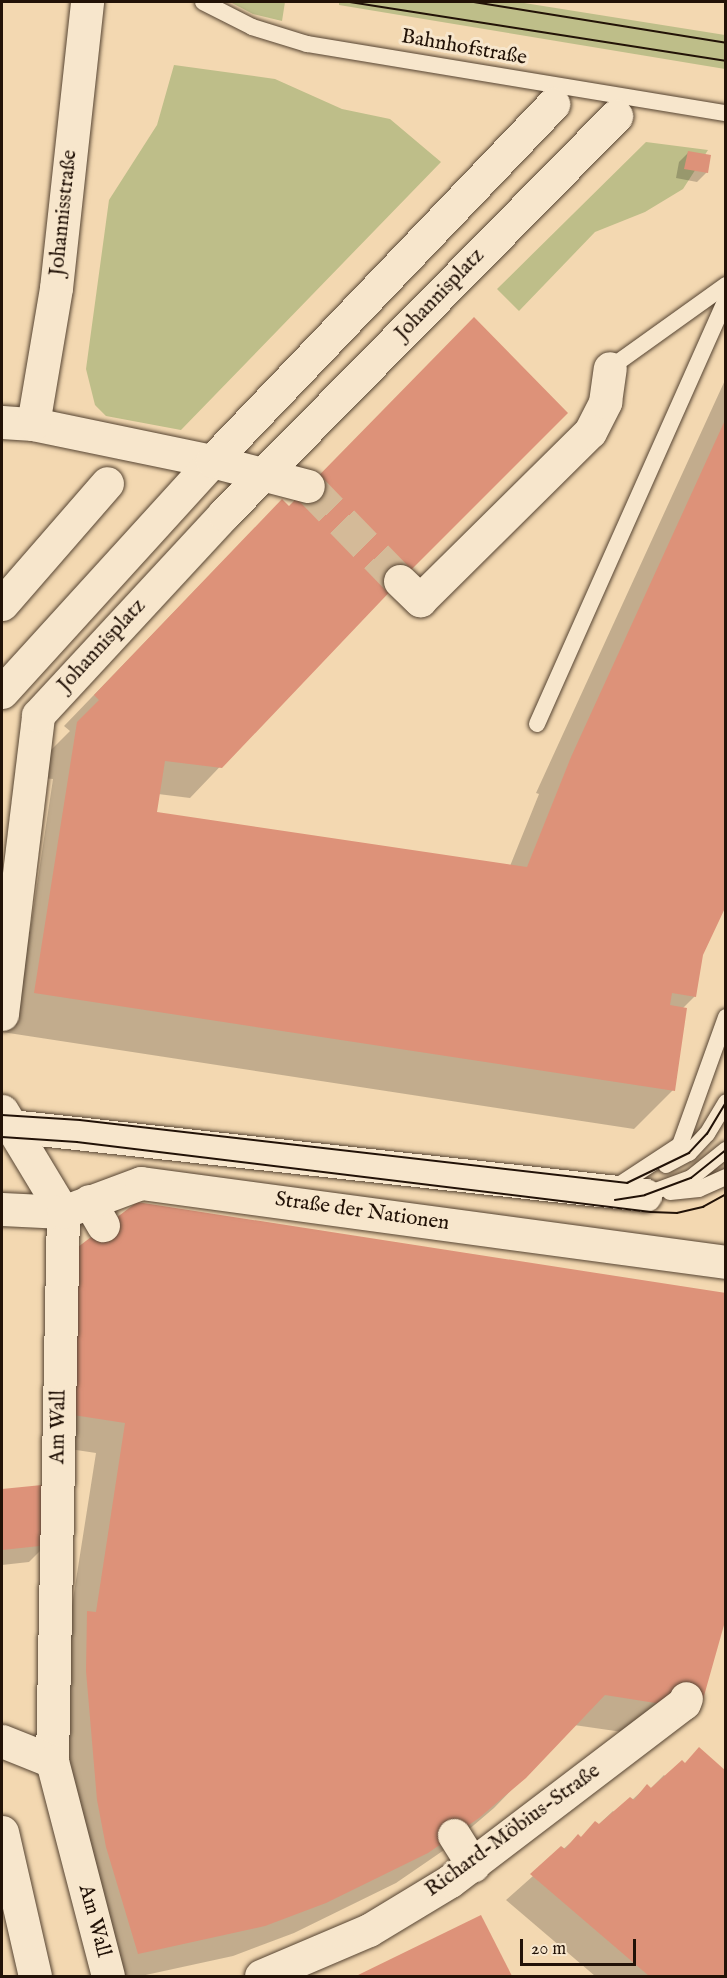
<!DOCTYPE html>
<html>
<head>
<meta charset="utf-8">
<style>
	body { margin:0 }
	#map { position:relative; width:727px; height:1978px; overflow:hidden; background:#f3d8b1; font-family:"IM FELL English",serif }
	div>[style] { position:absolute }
	.green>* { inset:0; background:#bebe89 }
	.shadow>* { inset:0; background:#0003 }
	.building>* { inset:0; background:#dd9279 }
	.street-tunnel>* { height:33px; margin-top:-16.5px; transform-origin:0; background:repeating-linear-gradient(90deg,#d4ba98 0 33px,transparent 0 49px) }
	.roads { filter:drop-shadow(0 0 2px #564432) drop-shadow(0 0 2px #564432) }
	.lane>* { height:16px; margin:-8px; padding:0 8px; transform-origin:8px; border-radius:8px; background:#f7e6cc }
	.street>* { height:33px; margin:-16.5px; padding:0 16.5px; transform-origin:16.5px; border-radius:16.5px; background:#f7e6cc }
	.tram>* { height:1.5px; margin:-0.75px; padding:0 0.75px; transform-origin:0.75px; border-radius:0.75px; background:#221207 }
	span { translate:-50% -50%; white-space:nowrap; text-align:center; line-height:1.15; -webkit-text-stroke:6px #f7e6cc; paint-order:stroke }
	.street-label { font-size:21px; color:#221207 }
	.frame { position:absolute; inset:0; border:3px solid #221207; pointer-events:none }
	.scale { position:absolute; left:520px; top:1939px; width:116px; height:27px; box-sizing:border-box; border:3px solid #221207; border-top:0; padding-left:8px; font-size:18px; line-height:21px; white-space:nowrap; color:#221207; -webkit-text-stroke:4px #f7e6cc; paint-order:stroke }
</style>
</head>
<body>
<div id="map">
	<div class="green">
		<i style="clip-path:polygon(230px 2px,285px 2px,282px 21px,253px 14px)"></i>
		<i style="clip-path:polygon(339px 2px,518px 2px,725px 35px,725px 69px,339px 5px)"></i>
		<i style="clip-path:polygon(174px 65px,275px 79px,342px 109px,390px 119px,441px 162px,181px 430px,106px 416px,95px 405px,86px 369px,109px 200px,157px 125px)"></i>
		<i style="clip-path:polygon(646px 142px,708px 150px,683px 189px,645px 212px,595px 232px,519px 311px,497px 289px)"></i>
	</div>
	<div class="shadow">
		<i style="clip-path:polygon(688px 153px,707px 172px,697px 182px,676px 178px,679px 162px)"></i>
		<i style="clip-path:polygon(726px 378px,726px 902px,702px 955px,695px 996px,682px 1009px,673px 1090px,634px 1129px,2px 1032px,2px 998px,9px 952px,30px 931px,53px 779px,43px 778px,47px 754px,70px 731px,64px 726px,252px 531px,288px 508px,409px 569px,190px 798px,158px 794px,155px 816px,510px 866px,539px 794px,536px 793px)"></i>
		<i style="clip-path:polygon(48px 1279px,726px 1613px,636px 1734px,574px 1725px,494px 1808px,447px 1848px,396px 1883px,294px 1933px,233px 1956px,141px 1976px,106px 1976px,67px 1831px,68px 1631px,96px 1453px,43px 1445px)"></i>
		<i style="clip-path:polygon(41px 1486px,47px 1544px,29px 1562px,2px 1565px,2px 1490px)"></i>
		<i style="clip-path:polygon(684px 1764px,726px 1772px,726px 1976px,595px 1976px,506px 1900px,578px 1836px,580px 1838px,598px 1825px,613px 1811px,616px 1815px,647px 1786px,650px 1789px,664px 1775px,666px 1777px)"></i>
		<i style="clip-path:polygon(481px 1917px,510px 1976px,359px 1976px)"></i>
	</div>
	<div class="building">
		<i style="clip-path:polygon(688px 151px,711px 155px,708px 173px,684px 169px)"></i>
		<i style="clip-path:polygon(474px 317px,568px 413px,400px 581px,222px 768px,165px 761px,157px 812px,527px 867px,571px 757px,726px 418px,726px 906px,703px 955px,696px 997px,672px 993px,670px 1005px,687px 1008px,675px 1091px,34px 993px,77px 722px,99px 700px,94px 695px,282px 499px,289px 506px)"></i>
		<i style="clip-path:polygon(137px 1202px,726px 1293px,726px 1618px,702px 1703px,671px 1694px,668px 1705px,605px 1695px,526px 1778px,479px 1818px,428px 1853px,326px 1903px,265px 1926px,138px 1954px,106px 1847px,97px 1800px,86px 1671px,87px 1611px,96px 1612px,125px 1423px,73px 1415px,78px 1247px)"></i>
		<i style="clip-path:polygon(42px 1485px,49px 1545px,2px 1550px,2px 1489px)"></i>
		<i style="clip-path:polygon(699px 1747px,726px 1771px,726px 1976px,649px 1976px,530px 1874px,561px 1846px,565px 1849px,578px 1834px,581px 1837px,595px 1821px,599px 1824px,630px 1797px,634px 1800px,647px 1784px,651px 1788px,682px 1760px,685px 1763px)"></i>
		<i style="clip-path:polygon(481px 1915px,512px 1976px,356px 1976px)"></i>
	</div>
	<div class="street-tunnel">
		<i style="left:308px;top:486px;width:132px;rotate:45.9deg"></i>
	</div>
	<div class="roads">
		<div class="lane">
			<i style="left:203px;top:2px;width:55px;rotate:27deg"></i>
			<i style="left:252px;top:27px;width:58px;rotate:17.2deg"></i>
			<i style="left:307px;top:44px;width:425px;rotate:9.4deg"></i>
			<i style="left:610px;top:368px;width:143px;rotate:-35.6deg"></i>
			<i style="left:537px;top:724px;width:464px;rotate:-66deg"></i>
			<i style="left:666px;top:1165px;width:26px;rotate:-28deg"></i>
			<i style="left:689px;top:1153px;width:26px;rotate:-47deg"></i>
			<i style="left:707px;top:1134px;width:37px;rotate:-59deg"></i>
			<i style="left:616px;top:1187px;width:77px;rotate:-33.3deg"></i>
			<i style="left:680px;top:1145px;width:136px;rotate:-70.2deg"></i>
			<i style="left:670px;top:1192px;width:29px;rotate:-6deg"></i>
			<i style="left:699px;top:1189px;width:30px;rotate:-24deg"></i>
			<i style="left:645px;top:1195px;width:49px;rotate:-20.3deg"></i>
			<i style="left:691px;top:1178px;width:45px;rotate:-38.7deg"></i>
		</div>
		<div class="street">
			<i style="left:2px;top:422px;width:31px;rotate:4deg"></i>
			<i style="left:33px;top:424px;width:183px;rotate:11.7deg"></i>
			<i style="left:212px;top:461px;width:99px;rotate:14.6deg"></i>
			<i style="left:33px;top:424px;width:138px;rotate:-80.4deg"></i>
			<i style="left:56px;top:288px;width:288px;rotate:-83.8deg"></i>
			<i style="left:400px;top:581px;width:28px;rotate:44deg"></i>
			<i style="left:420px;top:600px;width:239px;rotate:-44.7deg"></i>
			<i style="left:590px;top:432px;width:34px;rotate:-63deg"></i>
			<i style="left:605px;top:402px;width:34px;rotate:-82deg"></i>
			<i style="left:2px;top:604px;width:160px;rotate:-49deg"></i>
			<i style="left:2px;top:692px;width:312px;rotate:-47.7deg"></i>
			<i style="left:212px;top:461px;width:494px;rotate:-46.3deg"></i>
			<i style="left:2px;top:1014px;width:301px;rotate:-83.1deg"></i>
			<i style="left:38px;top:715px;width:274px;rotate:-47.2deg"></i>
			<i style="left:224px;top:514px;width:559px;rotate:-45.44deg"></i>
			<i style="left:2px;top:1111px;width:118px;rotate:58.9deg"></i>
			<i style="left:63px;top:1212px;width:549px;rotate:91.15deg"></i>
			<i style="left:52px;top:1761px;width:54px;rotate:-158.2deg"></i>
			<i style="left:2px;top:1125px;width:647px;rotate:6.21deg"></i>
			<i style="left:89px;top:1201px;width:28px;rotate:60deg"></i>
			<i style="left:2px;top:1209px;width:61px;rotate:2.8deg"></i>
			<i style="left:63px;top:1212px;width:83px;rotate:-20.4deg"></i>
			<i style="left:141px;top:1183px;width:590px;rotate:7.69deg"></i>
			<i style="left:52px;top:1761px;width:222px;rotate:75.4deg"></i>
			<i style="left:2px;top:1832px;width:148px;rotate:77.1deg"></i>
			<i style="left:454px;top:1835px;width:36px;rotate:58deg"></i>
			<i style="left:261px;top:1976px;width:117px;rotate:-23.1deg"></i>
			<i style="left:369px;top:1930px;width:95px;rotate:-31.2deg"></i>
			<i style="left:450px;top:1881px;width:294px;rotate:-37.3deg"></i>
			<i style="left:684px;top:1703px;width:5px;rotate:-68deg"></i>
		</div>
	</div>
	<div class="tram">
		<i style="left:350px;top:2px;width:381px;rotate:8.9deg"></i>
		<i style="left:474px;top:2px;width:255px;rotate:9.2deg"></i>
		<i style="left:2px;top:1115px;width:78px;rotate:3.7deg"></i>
		<i style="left:80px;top:1120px;width:551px;rotate:6.57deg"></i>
		<i style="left:627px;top:1183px;width:69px;rotate:-25.8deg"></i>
		<i style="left:689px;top:1153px;width:26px;rotate:-47deg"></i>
		<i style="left:707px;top:1134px;width:37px;rotate:-59deg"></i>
		<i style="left:2px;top:1137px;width:75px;rotate:3.8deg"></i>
		<i style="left:77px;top:1142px;width:578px;rotate:6.95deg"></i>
		<i style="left:651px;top:1212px;width:26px;rotate:2deg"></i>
		<i style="left:677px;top:1213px;width:27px;rotate:-13deg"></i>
		<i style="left:703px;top:1207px;width:26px;rotate:-29deg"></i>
		<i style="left:615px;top:1200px;width:30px;rotate:-9deg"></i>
		<i style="left:645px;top:1195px;width:49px;rotate:-20.3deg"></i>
		<i style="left:691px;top:1178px;width:45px;rotate:-38.7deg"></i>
	</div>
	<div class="street-label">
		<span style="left:464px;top:48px;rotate:10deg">Bahnhofstraße</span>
		<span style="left:64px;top:213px;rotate:-84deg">Johannisstraße</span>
		<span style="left:440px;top:295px;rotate:-46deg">Johannisplatz</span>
		<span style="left:102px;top:646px;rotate:-47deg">Johannisplatz</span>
		<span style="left:362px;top:1212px;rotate:8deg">Straße der Nationen</span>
		<span style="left:59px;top:1427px;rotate:-89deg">Am Wall</span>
		<span style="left:513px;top:1831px;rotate:-36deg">Richard-Möbius-Straße</span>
		<span style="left:94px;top:1921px;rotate:75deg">Am Wall</span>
	</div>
	<div class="frame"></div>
	<div class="scale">20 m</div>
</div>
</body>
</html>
